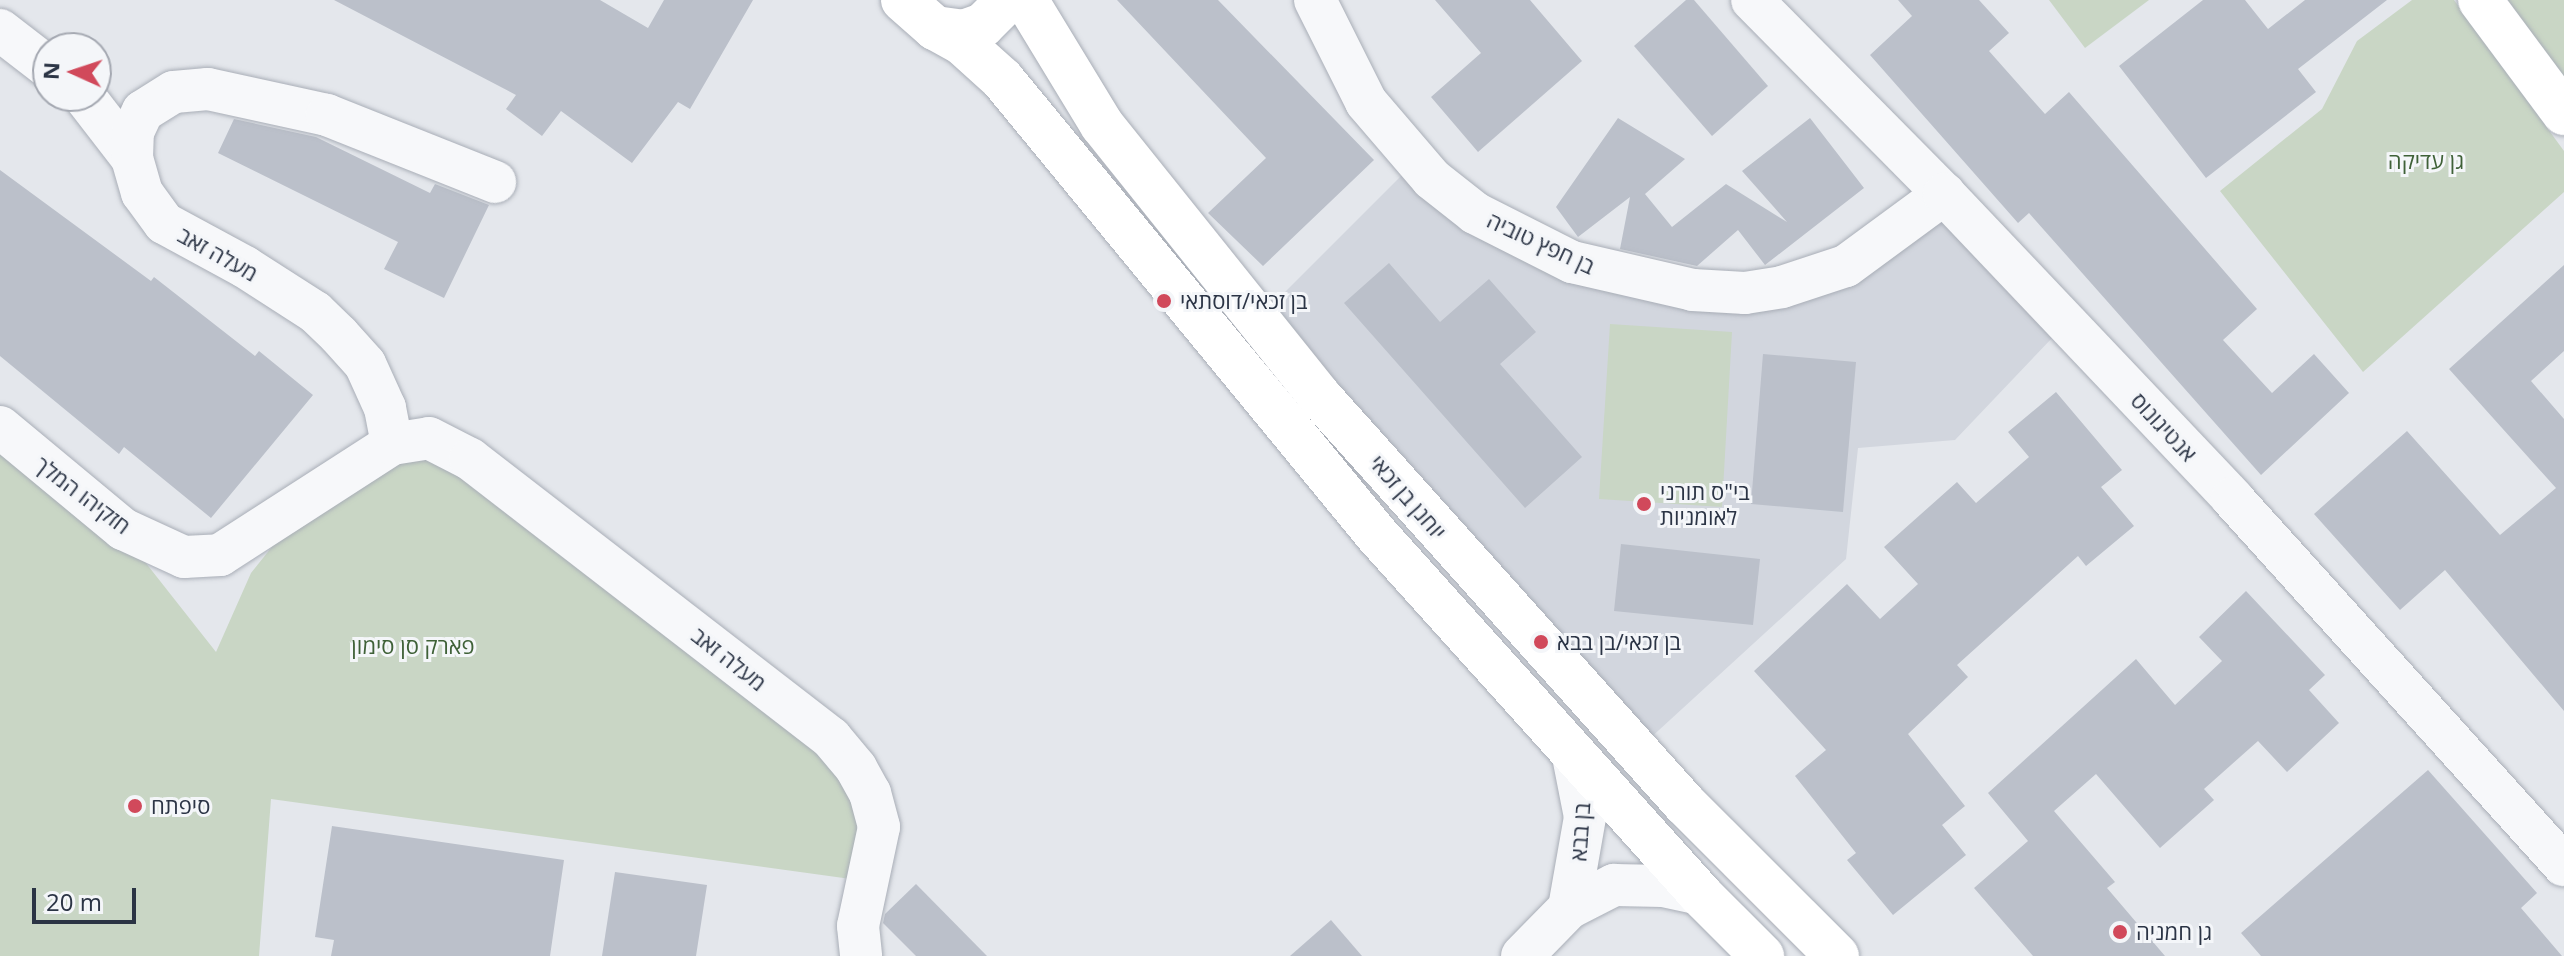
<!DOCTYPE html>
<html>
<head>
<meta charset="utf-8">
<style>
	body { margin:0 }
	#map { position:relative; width:2564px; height:956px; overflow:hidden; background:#e4e7ec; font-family:"Open Sans",Heebo,sans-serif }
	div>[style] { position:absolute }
	.built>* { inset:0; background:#d2d6de }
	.green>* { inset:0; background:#c9d6c5 }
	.building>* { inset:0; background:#bbc0ca }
	.roads { filter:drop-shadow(0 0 2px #a9aeb7) drop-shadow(0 0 2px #a9aeb7) }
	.street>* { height:42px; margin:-21px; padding:0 21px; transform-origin:21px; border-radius:21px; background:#f7f8fa }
	.secondary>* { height:44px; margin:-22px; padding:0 22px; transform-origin:22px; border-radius:22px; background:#fff }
	.dots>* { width:22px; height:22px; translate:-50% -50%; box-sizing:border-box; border:4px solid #f4f6f9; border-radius:50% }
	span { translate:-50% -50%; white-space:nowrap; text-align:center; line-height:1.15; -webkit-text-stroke:6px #f4f6f9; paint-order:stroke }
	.park-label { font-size:22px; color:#3f6138 }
	.street-label { font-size:22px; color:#2b3445 }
	.poi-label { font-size:22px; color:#2b3445 }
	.left { translate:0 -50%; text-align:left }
	.north { position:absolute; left:32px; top:32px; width:80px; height:80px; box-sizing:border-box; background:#f4f6f9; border:2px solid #a4a8b1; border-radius:50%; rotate:273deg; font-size:22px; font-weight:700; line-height:32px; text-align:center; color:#2b3445 }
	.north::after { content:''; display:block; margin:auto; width:28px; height:36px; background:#d1495b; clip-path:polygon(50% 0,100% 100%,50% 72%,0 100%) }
	.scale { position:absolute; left:32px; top:888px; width:104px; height:36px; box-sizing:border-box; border:4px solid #2b3445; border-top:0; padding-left:10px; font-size:24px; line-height:28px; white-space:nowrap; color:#2b3445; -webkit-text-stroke:6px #f4f6f9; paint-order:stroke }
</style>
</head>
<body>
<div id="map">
	<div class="built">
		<i style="clip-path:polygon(1406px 171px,1495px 231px,1785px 297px,1944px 203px,2054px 336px,1955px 440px,1858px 448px,1846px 559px,1647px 741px,1265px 312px)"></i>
	</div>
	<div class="green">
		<i style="clip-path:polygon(2049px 0,2149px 0,2085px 48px)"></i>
		<i style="clip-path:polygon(2412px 0,2454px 0,2564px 151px,2564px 192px,2363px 372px,2220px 191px,2322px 109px,2357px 41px)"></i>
		<i style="clip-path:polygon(2508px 0,2564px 0,2564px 80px)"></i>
		<i style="clip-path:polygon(1610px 324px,1732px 332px,1722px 507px,1599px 499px)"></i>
		<i style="clip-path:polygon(0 440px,138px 553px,216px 652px,251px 573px,287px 528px,390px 452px,448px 457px,831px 751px,862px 829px,858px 880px,271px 799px,259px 956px,0 956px)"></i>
	</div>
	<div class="building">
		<i style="clip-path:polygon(334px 0,600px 0,648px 28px,664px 0,753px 0,690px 109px,678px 102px,632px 163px,561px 111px,542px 136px,506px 109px,516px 95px)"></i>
		<i style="clip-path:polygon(1117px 0,1218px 0,1374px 160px,1263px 266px,1208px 213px,1266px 158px)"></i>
		<i style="clip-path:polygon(1435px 0,1530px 0,1582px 61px,1478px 152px,1431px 97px,1481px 53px)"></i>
		<i style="clip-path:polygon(1686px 0,1694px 0,1768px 86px,1712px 136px,1634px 46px)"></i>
		<i style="clip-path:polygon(1898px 0,1979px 0,2009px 33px,1989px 51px,2045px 114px,2069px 92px,2257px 309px,2223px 340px,2272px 393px,2314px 354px,2349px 393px,2261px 475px,2029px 213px,2018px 223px,1870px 55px,1912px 16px)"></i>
		<i style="clip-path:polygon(2203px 0,2245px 0,2268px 29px,2305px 0,2387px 0,2298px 69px,2316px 92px,2206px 178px,2119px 66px)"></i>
		<i style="clip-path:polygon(1618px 118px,1685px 159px,1645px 194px,1672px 227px,1726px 184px,1787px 222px,1742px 171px,1810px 118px,1864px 188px,1765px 265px,1738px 230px,1697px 266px,1620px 249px,1630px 197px,1578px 237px,1556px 207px)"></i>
		<i style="clip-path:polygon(234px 119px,316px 137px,430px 193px,435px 184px,489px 205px,444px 298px,384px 269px,398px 242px,218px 153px)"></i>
		<i style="clip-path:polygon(0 170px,151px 281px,154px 277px,255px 356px,259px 351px,313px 395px,211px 518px,124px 447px,119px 454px,0 356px)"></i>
		<i style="clip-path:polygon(1389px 263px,1440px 322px,1489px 279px,1536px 332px,1500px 364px,1582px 457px,1525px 508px,1344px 303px)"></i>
		<i style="clip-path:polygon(2564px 265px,2564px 351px,2531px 381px,2564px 419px,2564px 711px,2445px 570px,2400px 610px,2314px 514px,2407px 431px,2500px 535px,2556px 488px,2449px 369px)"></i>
		<i style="clip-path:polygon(1763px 354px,1856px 362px,1843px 512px,1751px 504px)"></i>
		<i style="clip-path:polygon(2056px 392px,2122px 470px,2101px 487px,2134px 526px,2086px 566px,2078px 556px,1957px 665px,1968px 677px,1908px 734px,1965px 806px,1942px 825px,1966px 855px,1893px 915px,1847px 860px,1856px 853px,1795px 776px,1826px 750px,1754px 671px,1847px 584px,1880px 619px,1918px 584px,1884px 547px,1957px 482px,1976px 503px,2029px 457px,2008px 432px)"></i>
		<i style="clip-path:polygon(1621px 544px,1760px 559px,1753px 625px,1614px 611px)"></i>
		<i style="clip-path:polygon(2246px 591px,2325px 675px,2309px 690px,2339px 723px,2287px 772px,2258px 741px,2204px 789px,2214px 800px,2160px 848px,2096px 774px,2054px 811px,2115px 882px,2107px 888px,2165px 956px,2033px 956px,1974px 888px,2028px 841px,1988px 793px,2136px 659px,2175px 705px,2222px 661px,2199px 637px)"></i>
		<i style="clip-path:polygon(2428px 770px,2537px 893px,2521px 908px,2562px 956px,2261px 956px,2241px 933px)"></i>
		<i style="clip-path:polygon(332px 826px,564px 860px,550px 956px,331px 956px,334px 940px,315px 937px)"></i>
		<i style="clip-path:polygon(615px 872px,707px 885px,696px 956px,602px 956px)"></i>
		<i style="clip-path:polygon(916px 884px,987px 956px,916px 956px,883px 923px,885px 914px)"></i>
		<i style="clip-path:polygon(1331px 920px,1362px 956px,1290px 956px)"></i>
	</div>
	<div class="roads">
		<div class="street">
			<i style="left:1315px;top:0;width:114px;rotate:63.4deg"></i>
			<i style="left:1366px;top:102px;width:101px;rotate:49.4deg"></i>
			<i style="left:1432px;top:179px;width:55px;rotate:38.3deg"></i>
			<i style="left:1475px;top:213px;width:109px;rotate:26.8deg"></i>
			<i style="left:1572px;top:262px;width:124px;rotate:13deg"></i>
			<i style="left:1693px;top:290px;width:52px;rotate:3.3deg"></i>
			<i style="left:1745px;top:293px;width:37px;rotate:-9deg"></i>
			<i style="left:1782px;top:287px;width:67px;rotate:-18.2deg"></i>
			<i style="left:1846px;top:266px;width:122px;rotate:-36.3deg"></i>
			<i style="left:1752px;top:0;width:273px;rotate:45.3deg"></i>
			<i style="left:1944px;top:194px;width:419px;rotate:46.5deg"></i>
			<i style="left:2232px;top:498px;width:495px;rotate:47.9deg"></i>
			<i style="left:0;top:30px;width:61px;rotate:37.6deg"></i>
			<i style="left:84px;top:96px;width:78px;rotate:52.3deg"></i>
			<i style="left:0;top:427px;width:160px;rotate:39.7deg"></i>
			<i style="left:123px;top:529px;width:67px;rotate:24.7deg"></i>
			<i style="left:184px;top:557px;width:36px;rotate:-3deg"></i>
			<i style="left:220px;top:555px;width:205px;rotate:-32.8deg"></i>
			<i style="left:392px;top:444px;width:37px;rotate:-9deg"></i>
			<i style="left:429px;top:438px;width:46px;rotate:27.1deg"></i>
			<i style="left:470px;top:459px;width:456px;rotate:37.7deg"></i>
			<i style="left:831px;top:738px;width:39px;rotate:50deg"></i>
			<i style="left:856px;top:768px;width:29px;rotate:61deg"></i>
			<i style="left:870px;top:793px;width:35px;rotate:75deg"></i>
			<i style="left:879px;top:827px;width:101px;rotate:102deg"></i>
			<i style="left:858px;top:926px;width:30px;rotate:84deg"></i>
			<i style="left:392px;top:444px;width:37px;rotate:-101deg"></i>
			<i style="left:385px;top:408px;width:48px;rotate:-114.4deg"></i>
			<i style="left:365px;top:364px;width:39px;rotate:-132deg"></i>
			<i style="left:339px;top:335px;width:33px;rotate:-136deg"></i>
			<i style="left:315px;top:312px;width:83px;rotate:-147.3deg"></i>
			<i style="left:245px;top:267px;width:92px;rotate:-151.5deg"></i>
			<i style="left:164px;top:223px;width:37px;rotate:-126deg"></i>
			<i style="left:142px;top:193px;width:36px;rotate:-106deg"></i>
			<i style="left:132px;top:158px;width:26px;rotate:-88deg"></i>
			<i style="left:133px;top:132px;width:23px;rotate:-65deg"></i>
			<i style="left:143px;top:111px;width:36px;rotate:-32deg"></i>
			<i style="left:174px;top:92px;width:34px;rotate:-5deg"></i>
			<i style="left:208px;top:89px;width:122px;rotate:12.3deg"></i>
			<i style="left:327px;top:115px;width:181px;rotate:21.7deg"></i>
			<i style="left:1569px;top:908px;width:92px;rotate:-80deg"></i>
			<i style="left:1585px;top:817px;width:62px;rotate:-101.1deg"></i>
			<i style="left:1522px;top:956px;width:67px;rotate:-45.6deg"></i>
			<i style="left:1569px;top:908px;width:51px;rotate:-27.1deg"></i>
			<i style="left:1614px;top:885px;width:49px;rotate:1.2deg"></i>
			<i style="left:1663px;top:886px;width:38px;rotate:12deg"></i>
		</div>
		<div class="secondary">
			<i style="left:903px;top:0;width:43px;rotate:41.2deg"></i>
			<i style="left:935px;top:28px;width:28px;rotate:8deg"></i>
			<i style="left:963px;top:32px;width:21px;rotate:-19deg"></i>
			<i style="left:983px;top:25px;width:35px;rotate:-45deg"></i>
			<i style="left:1026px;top:0;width:146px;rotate:58.7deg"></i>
			<i style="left:1102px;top:125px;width:347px;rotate:51.3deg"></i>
			<i style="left:1319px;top:396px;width:548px;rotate:48.11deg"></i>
			<i style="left:1685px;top:804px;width:215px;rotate:45deg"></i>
			<i style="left:2480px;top:0;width:141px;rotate:53.4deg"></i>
			<i style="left:935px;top:28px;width:31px;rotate:29deg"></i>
			<i style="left:962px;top:43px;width:54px;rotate:42deg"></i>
			<i style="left:1002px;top:79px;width:590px;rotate:50.57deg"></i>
			<i style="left:1377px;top:535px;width:483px;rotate:48deg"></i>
			<i style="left:1700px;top:894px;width:88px;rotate:45deg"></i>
		</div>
	</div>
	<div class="dots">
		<i style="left:1164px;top:301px;background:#d1495b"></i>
		<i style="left:1644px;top:504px;background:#d1495b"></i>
		<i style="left:1541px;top:642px;background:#d1495b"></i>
		<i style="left:135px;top:806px;background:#d1495b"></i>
		<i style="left:2120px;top:932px;background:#d1495b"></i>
	</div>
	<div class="park-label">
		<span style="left:2426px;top:161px">גן עדיקה</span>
		<span style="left:413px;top:646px">פארק סן סימון</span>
	</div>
	<div class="street-label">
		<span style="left:1541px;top:243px;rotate:25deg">בן חפץ טוביה</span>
		<span style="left:218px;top:254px;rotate:29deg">מעלה זאב</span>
		<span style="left:2164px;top:427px;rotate:47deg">אנטיגונוס</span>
		<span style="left:83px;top:495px;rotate:37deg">חזקיהו המלך</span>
		<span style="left:1408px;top:497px;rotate:49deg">יוחנן בן זכאי</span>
		<span style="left:729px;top:659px;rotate:38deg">מעלה זאב</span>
		<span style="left:1580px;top:832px;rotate:-86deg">בן בבא</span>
	</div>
	<div class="poi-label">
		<span class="left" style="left:1180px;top:301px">בן זכאי/דוסתאי</span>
		<span class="left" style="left:1660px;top:504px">בי"ס תורני<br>לאומניות</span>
		<span class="left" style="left:1557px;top:642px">בן זכאי/בן בבא</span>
		<span class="left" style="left:151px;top:806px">סיפתח</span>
		<span class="left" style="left:2136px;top:932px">גן חמניה</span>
	</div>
	<div class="north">N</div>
	<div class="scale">20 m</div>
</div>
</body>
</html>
